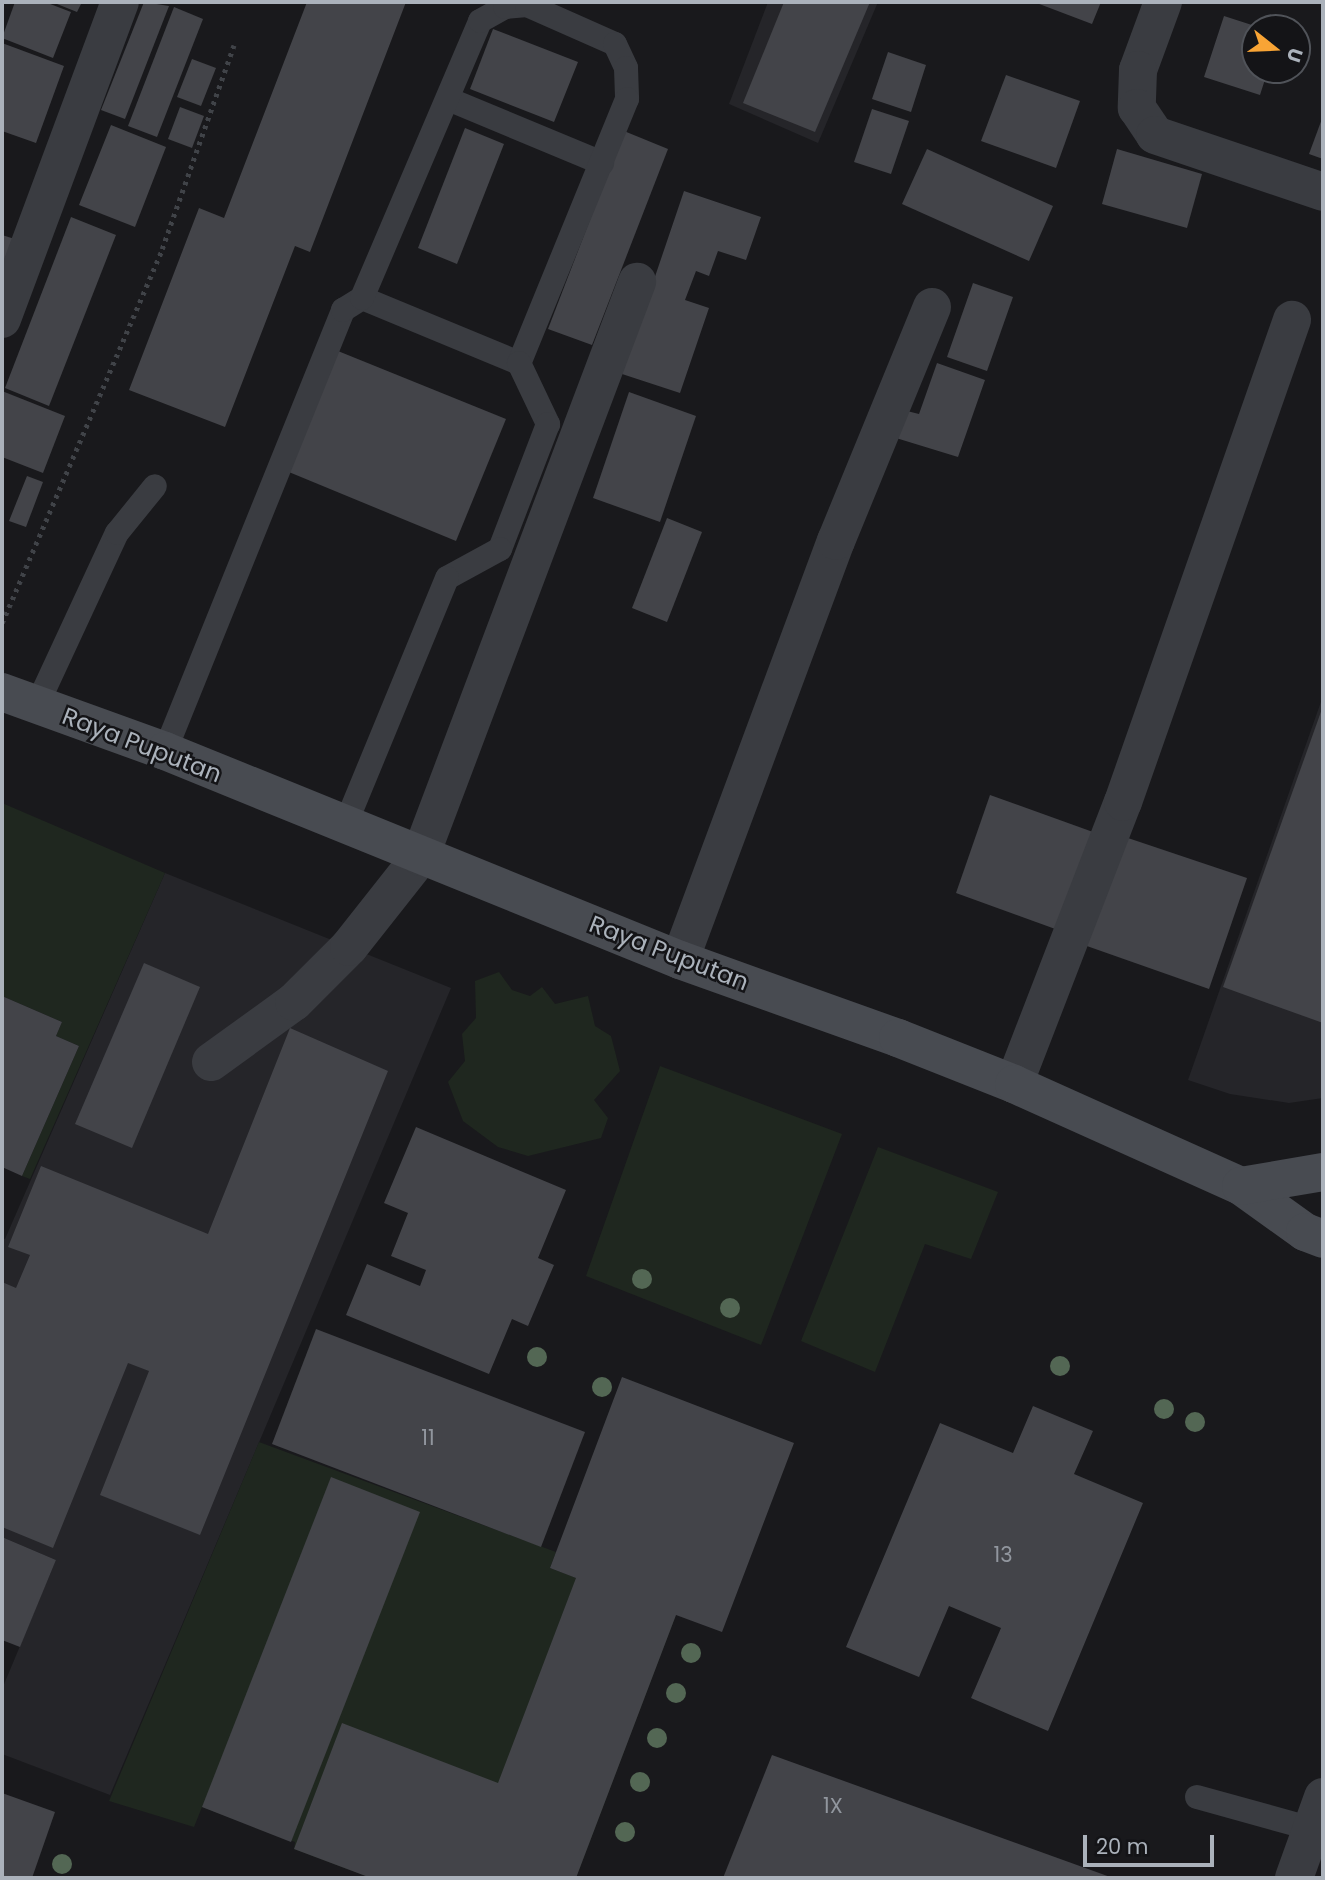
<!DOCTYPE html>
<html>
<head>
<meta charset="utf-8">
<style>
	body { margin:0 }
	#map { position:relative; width:1325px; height:1880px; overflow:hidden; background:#19191c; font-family:Poppins,sans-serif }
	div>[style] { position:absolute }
	.built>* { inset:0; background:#252529 }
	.green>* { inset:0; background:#1f271f }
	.building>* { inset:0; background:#434449 }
	.path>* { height:4.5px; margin-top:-2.25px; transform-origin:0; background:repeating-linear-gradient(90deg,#404348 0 3.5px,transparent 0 8.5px) }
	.lane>* { height:24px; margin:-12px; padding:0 12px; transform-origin:12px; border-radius:12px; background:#3a3c41 }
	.street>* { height:38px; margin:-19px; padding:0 19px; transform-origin:19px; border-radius:19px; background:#3a3c41 }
	.secondary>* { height:38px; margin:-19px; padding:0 19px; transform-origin:19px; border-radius:19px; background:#484b51 }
	.trees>* { width:20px; height:20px; margin:-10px; border-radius:50%; background:#536754 }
	span { translate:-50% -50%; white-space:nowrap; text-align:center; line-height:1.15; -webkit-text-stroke:5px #141417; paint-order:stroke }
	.number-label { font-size:21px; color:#91969e }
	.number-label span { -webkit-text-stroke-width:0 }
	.street-label { font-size:24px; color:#abb2bb }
	.frame { position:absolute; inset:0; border:4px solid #abb2bb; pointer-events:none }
	.north { position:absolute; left:1241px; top:14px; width:70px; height:70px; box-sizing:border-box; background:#141417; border:2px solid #505359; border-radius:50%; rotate:108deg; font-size:19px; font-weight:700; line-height:28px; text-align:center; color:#abb2bb }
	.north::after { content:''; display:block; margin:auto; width:24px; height:32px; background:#f8a435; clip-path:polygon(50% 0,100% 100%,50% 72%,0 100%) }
	.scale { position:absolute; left:1083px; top:1835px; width:131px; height:32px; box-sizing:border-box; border:4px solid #abb2bb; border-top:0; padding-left:9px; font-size:21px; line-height:24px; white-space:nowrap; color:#abb2bb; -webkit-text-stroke:5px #141417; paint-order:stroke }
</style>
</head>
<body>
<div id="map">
	<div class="built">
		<i style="clip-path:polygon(768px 2px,878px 2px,818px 143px,729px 104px)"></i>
		<i style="clip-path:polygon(1323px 696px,1323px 1098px,1289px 1103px,1230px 1094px,1188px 1080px)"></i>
		<i style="clip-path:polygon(165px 873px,451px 988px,110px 1795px,2px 1754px,2px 1689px,56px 1560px,2px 1537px,2px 1238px,5px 1239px)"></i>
	</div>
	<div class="green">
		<i style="clip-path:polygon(2px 803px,165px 873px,30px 1179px,22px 1176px,79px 1046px,56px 1036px,62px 1022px,2px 996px)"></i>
		<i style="clip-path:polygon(499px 972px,512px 990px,530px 996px,542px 987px,555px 1004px,588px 996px,595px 1026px,611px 1036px,620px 1071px,594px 1100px,608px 1118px,601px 1138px,528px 1156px,498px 1147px,463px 1121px,448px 1082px,465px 1061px,462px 1034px,476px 1018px,475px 981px)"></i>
		<i style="clip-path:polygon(660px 1066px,842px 1134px,761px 1345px,586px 1276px)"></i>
		<i style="clip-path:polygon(878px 1147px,998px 1192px,971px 1259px,925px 1244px,875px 1372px,801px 1341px)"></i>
		<i style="clip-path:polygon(259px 1442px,556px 1552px,550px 1568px,676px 1615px,576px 1878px,371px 1878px,294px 1849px,295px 1842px,202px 1807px,194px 1827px,109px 1801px)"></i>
	</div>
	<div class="building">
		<i style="clip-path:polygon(15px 2px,45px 2px,71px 12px,53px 58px,2px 38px)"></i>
		<i style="clip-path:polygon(52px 2px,82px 2px,77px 12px)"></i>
		<i style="clip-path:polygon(144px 2px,169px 6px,125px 119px,101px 110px)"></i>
		<i style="clip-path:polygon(307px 2px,406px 2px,310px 252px,295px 246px,225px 427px,129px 390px,199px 208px,224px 218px)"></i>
		<i style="clip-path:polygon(784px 2px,870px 2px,815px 132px,743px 103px)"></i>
		<i style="clip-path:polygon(1034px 2px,1101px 2px,1092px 24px)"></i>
		<i style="clip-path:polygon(174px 7px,203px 19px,157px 137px,128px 126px)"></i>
		<i style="clip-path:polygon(1224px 16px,1255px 26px,1255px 70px,1268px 70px,1260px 95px,1204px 77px)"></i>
		<i style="clip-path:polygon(493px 29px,578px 62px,554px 122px,470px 89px)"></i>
		<i style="clip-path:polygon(2px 43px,64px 66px,36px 143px,2px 131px)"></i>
		<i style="clip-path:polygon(888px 52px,926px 65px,911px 112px,872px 99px)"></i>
		<i style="clip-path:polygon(192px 59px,216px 68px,201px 106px,177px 97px)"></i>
		<i style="clip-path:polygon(1006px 75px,1080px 101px,1056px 168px,981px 141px)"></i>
		<i style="clip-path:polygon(180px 107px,204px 116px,192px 148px,168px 139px)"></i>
		<i style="clip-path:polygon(872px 109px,909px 121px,891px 174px,854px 162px)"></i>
		<i style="clip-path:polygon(1323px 116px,1323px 159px,1309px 154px)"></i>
		<i style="clip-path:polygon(111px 125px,166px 147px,135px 227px,79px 205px)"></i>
		<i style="clip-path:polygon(465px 128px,504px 144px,457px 264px,418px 248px)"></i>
		<i style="clip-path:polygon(624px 131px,668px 149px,592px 345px,548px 329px)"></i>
		<i style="clip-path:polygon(927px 149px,1053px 206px,1029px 261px,902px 204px)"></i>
		<i style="clip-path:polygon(1117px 149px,1202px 174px,1187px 228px,1102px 204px)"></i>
		<i style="clip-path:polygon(684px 191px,761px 217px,746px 260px,718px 251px,709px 276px,696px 271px,685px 300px,709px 308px,680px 393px,622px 374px)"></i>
		<i style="clip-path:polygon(71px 217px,116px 235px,49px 406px,5px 388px)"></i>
		<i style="clip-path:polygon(2px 235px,21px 241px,2px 276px)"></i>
		<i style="clip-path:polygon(973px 283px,1013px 297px,987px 371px,947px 357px)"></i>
		<i style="clip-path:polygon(333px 349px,506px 419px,456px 541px,284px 470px)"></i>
		<i style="clip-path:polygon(937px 363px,985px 380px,958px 457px,896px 438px,903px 410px,919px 414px)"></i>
		<i style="clip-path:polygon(2px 391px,65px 416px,43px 473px,2px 457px)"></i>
		<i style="clip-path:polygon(629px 392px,696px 416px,660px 522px,593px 498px)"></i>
		<i style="clip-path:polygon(27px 476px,43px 482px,26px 527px,9px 521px)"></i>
		<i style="clip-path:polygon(667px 518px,702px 532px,667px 622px,632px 608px)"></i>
		<i style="clip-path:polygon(1323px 706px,1323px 1023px,1223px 987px)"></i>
		<i style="clip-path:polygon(990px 795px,1093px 832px,1058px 930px,956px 893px)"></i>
		<i style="clip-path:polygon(1122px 836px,1247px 878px,1209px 989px,1084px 945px)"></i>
		<i style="clip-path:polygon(144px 963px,200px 987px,132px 1148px,75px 1124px)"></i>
		<i style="clip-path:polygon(2px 996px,62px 1022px,56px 1036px,79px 1046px,22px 1176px,2px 1167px)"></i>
		<i style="clip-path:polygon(290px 1028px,388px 1071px,200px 1535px,100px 1495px,149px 1371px,128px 1363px,53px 1548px,2px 1527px,2px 1282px,16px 1288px,30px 1255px,8px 1247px,41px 1166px,208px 1234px)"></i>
		<i style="clip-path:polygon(416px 1127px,566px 1190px,538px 1258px,554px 1265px,528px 1326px,512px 1319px,489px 1374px,346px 1315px,367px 1264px,420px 1286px,426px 1270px,391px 1256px,408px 1213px,384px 1203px)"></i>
		<i style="clip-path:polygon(316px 1329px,585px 1432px,541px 1547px,272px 1444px)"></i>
		<i style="clip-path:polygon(622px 1377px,794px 1443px,722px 1632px,676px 1615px,576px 1878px,371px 1878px,294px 1849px,342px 1723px,498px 1783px,576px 1578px,550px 1568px)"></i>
		<i style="clip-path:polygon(1033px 1406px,1093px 1431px,1074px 1474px,1143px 1503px,1048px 1731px,971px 1698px,1001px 1628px,949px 1606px,919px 1677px,846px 1647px,940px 1423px,1013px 1453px)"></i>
		<i style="clip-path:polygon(331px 1477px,420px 1512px,291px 1842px,202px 1807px)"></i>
		<i style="clip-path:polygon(2px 1537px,56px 1560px,20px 1647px,2px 1640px)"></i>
		<i style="clip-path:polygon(772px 1755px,1113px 1878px,723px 1878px)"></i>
		<i style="clip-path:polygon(2px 1793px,55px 1812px,32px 1878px,2px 1878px)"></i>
	</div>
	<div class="path">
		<i style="left:2px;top:623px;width:407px;rotate:-66.8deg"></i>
		<i style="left:162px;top:249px;width:216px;rotate:-70.6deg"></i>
	</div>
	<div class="lane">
		<i style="left:448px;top:99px;width:167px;rotate:22.6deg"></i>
		<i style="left:362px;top:298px;width:170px;rotate:22.5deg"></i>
		<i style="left:37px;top:705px;width:190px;rotate:-65.1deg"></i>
		<i style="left:117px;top:533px;width:60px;rotate:-51deg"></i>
		<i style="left:165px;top:751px;width:476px;rotate:-68deg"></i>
		<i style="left:343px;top:310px;width:22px;rotate:-32deg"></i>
		<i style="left:362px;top:298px;width:301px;rotate:-66.9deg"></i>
		<i style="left:480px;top:21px;width:29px;rotate:-29deg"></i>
		<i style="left:505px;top:7px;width:22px;rotate:-5deg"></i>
		<i style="left:527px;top:5px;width:96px;rotate:23.9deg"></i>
		<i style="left:615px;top:44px;width:26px;rotate:65deg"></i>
		<i style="left:626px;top:68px;width:31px;rotate:88deg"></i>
		<i style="left:627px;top:99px;width:285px;rotate:112.2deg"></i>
		<i style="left:519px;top:363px;width:68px;rotate:64.6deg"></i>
		<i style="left:548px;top:424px;width:134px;rotate:111deg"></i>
		<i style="left:500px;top:549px;width:60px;rotate:151.3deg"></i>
		<i style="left:447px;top:578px;width:268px;rotate:112.4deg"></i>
		<i style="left:1197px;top:1797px;width:119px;rotate:15.5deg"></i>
	</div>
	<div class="street">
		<i style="left:1163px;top:2px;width:72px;rotate:110.2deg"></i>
		<i style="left:1138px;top:70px;width:38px;rotate:92deg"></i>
		<i style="left:1137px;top:108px;width:32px;rotate:56deg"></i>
		<i style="left:1155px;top:135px;width:177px;rotate:18.7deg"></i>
		<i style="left:2px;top:319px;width:338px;rotate:-69.6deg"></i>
		<i style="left:680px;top:960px;width:447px;rotate:-69.6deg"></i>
		<i style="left:836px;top:541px;width:253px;rotate:-67.7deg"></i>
		<i style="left:211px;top:1062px;width:102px;rotate:-35.9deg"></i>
		<i style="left:294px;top:1002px;width:78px;rotate:-45deg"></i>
		<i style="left:349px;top:947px;width:115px;rotate:-51.7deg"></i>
		<i style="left:420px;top:857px;width:615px;rotate:-69.32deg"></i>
		<i style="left:1014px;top:1084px;width:302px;rotate:-68.9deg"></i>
		<i style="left:1123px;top:802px;width:511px;rotate:-70.68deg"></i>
		<i style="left:1294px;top:1878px;width:86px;rotate:-70.3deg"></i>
	</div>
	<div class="secondary">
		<i style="left:2px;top:692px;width:173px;rotate:19.9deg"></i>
		<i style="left:165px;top:751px;width:556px;rotate:22.09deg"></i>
		<i style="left:680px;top:960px;width:232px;rotate:19.7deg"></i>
		<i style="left:898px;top:1038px;width:125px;rotate:21.6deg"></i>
		<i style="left:1014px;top:1084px;width:249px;rotate:24.2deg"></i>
		<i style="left:1241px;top:1186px;width:79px;rotate:35.7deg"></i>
		<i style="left:1305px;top:1232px;width:19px;rotate:21deg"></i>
		<i style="left:1241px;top:1186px;width:83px;rotate:-9.7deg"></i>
	</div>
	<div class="trees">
		<i style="left:642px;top:1279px"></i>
		<i style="left:730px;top:1308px"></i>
		<i style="left:537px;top:1357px"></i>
		<i style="left:1060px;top:1366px"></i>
		<i style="left:602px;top:1387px"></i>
		<i style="left:1164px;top:1409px"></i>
		<i style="left:1195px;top:1422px"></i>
		<i style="left:691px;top:1653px"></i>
		<i style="left:676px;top:1693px"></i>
		<i style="left:657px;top:1738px"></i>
		<i style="left:640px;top:1782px"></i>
		<i style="left:625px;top:1832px"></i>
		<i style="left:62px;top:1864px"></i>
	</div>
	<div class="number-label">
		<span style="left:428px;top:1438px">11</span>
		<span style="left:1003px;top:1555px">13</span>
		<span style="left:833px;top:1806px">1X</span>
	</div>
	<div class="street-label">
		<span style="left:142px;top:745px;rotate:21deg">Raya Puputan</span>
		<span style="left:669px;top:953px;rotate:21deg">Raya Puputan</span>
	</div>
	<div class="frame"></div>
	<div class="north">U</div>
	<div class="scale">20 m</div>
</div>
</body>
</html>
